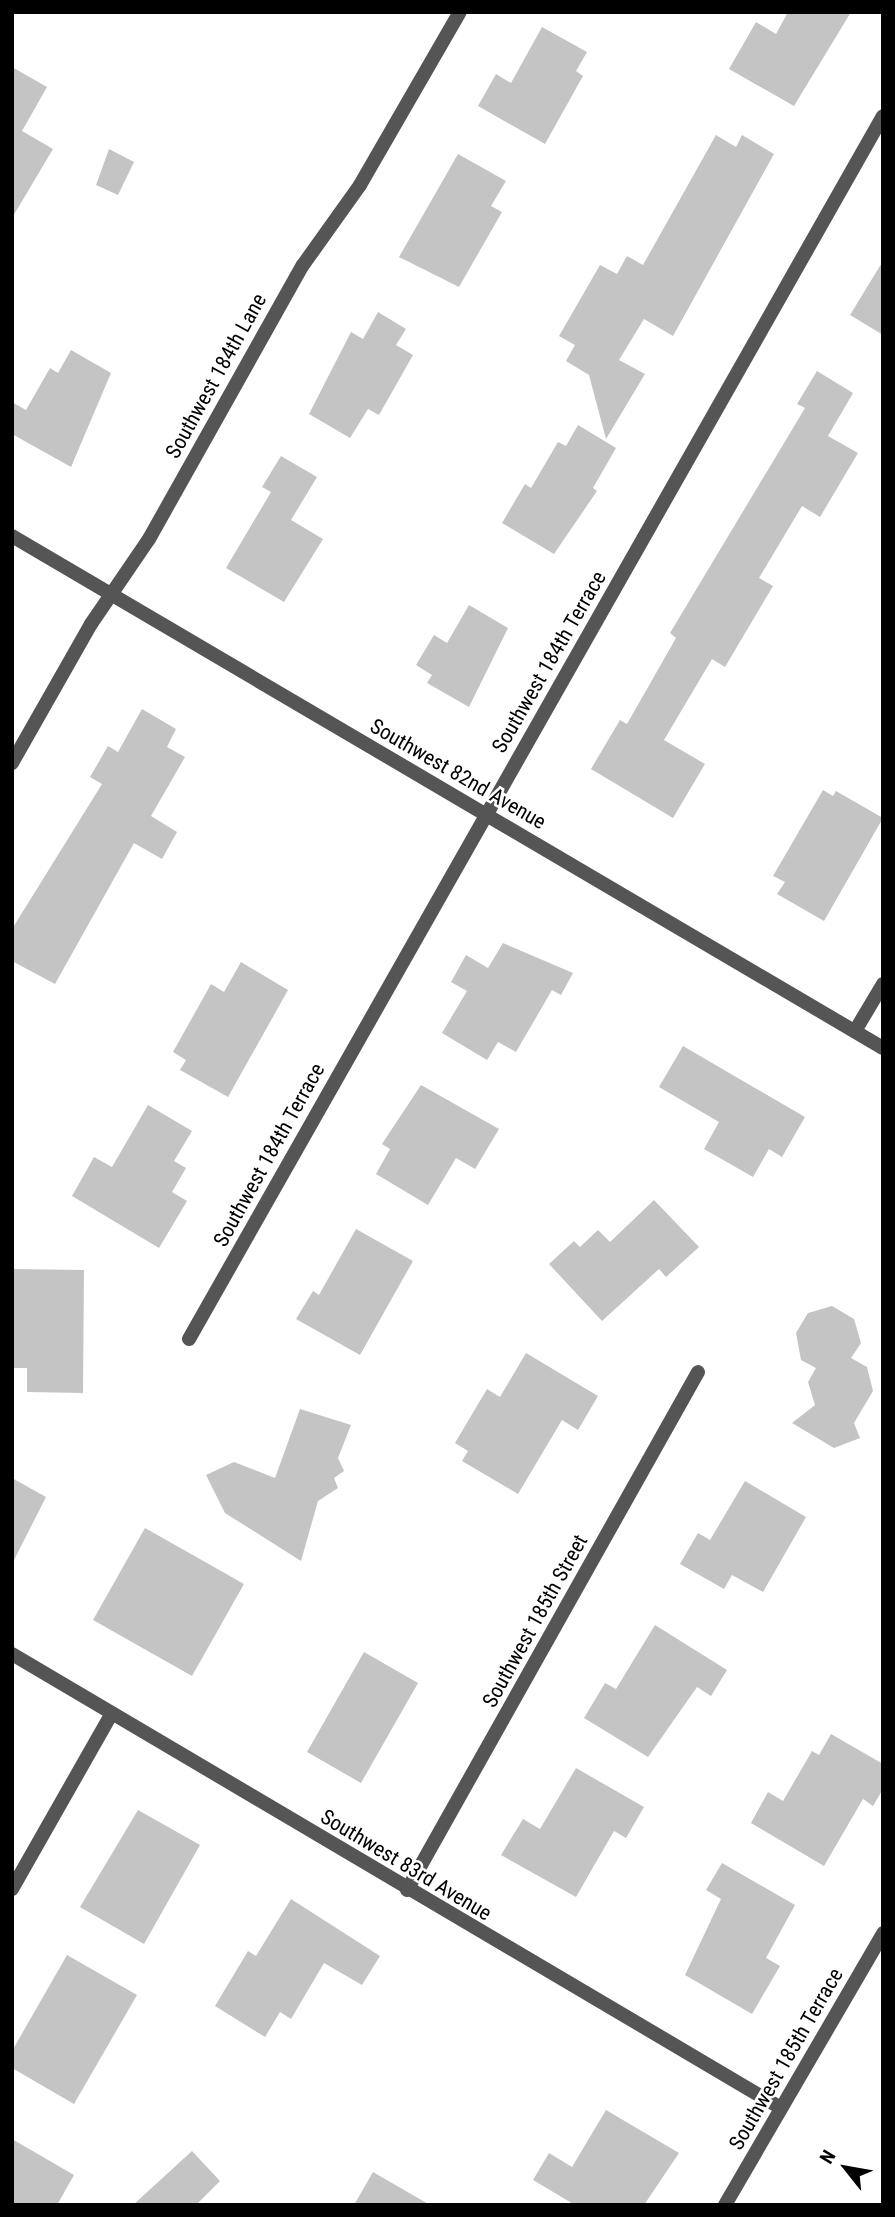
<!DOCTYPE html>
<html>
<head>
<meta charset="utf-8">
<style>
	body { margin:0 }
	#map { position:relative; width:895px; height:2217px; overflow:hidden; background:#fff; font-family:"Roboto Condensed",sans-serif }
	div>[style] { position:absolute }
	.building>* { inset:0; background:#c4c4c4 }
	.minor>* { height:14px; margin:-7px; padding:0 7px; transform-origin:7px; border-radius:7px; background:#555 }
	.tertiary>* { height:14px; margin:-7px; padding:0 7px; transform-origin:7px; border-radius:7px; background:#555 }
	span { translate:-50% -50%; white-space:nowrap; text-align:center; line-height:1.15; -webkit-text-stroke:5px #fff; paint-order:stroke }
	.street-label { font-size:21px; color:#000 }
	.frame { position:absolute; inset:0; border:14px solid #000; pointer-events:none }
	.north { position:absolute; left:811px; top:2133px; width:70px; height:70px; -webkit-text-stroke:5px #fff; paint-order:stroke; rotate:301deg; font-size:19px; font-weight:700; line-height:28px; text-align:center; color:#000 }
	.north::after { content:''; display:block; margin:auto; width:24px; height:32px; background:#000; clip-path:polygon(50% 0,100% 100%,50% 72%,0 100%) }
</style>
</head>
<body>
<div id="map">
	<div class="building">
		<i style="clip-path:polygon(788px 12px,851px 12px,794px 106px,729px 69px,756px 22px,776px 34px)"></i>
		<i style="clip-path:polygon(542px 27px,587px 52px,576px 71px,583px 76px,545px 144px,478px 106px,496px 74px,511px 83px)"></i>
		<i style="clip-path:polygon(12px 67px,47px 87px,22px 131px,53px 149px,12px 218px)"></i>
		<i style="clip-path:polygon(716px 135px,736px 147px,742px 135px,774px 154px,673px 336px,644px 319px,619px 360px,645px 374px,606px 439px,589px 375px,566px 361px,575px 345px,559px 336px,600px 265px,617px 274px,627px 256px,643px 265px)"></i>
		<i style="clip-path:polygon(109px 149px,134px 162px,118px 195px,96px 185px)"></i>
		<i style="clip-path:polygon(458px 154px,506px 181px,491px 206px,502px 212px,459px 287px,399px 257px)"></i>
		<i style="clip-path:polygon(883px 261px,883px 335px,850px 315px)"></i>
		<i style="clip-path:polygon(378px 312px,406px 329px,396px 345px,413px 355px,379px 415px,368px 409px,350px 438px,309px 414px,351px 332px,363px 339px)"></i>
		<i style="clip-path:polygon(71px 350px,111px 373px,71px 467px,12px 434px,12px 402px,26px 410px,50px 368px,58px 373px)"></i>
		<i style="clip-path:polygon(817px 371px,853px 393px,828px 436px,858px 453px,820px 517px,802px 506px,759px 578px,773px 586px,725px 667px,712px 659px,664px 740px,705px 764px,673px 818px,591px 769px,620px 720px,627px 724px,676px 638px,670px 633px,805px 408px,797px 404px)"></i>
		<i style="clip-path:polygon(578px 425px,616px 448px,593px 488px,597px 491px,554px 554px,502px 523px,525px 484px,531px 488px,558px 442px,566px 446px)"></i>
		<i style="clip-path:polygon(281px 456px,317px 477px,291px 520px,323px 539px,284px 602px,226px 568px,271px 492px,262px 487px)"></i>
		<i style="clip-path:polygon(469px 605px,508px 628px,469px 707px,427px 683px,432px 675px,416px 665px,434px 635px,447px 643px)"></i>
		<i style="clip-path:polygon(142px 709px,176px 729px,167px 747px,185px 757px,151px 816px,177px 832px,162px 859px,134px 843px,55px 984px,12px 961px,12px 929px,102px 784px,90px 777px,108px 746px,118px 752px)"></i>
		<i style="clip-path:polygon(823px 790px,833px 796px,836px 791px,883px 818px,824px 921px,777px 894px,785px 882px,773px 876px)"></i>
		<i style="clip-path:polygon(503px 943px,573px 973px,561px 995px,552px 990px,516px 1052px,498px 1042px,487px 1060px,442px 1033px,467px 991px,451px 982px,466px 955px,488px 968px)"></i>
		<i style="clip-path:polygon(241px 962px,288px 990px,228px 1097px,180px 1070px,186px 1060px,173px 1052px,211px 984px,224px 992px)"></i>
		<i style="clip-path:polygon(683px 1046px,805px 1117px,782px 1157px,769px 1149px,753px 1177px,704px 1149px,719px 1122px,659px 1087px)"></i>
		<i style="clip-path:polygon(421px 1085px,499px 1129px,475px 1169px,456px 1158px,428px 1205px,376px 1174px,390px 1149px,382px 1144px)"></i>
		<i style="clip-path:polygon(148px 1105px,192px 1131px,174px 1161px,186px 1168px,172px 1192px,187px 1201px,159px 1248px,72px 1196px,94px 1157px,112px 1167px)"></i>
		<i style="clip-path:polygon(654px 1200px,699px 1247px,666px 1277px,659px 1269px,602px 1321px,549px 1264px,574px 1241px,580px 1247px,598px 1230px,610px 1242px)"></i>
		<i style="clip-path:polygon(356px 1229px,413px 1261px,360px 1355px,296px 1319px,313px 1291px,319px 1295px)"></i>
		<i style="clip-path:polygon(12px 1269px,84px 1270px,83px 1393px,27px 1392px,27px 1368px,12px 1368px)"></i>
		<i style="clip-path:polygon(832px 1306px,854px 1319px,861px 1343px,851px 1358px,867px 1367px,873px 1391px,854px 1423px,860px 1438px,834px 1448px,792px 1423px,815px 1405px,808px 1382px,816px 1368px,801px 1360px,796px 1333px,808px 1313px)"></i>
		<i style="clip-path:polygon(526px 1353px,598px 1396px,578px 1430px,562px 1420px,518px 1494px,462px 1461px,468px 1451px,455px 1443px,487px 1389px,500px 1397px)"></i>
		<i style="clip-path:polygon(300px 1409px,351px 1425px,338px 1458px,344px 1471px,334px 1478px,338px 1488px,318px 1501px,301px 1561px,225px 1513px,206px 1475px,234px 1462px,275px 1478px)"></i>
		<i style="clip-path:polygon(12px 1478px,46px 1497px,12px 1564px)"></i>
		<i style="clip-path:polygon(745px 1481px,806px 1517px,763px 1592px,732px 1575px,724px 1589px,680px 1564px,698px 1533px,710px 1540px)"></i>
		<i style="clip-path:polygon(145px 1528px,244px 1584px,192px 1676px,93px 1620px)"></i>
		<i style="clip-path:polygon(655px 1625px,727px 1670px,711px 1696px,697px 1687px,648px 1757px,584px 1718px,605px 1683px,616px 1689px)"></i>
		<i style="clip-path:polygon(364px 1652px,418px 1683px,361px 1783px,307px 1752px)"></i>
		<i style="clip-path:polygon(831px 1734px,883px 1764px,883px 1789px,873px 1806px,863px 1799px,824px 1866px,751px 1823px,768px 1792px,783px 1801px,812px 1751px,819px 1755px)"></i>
		<i style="clip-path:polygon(576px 1768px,644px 1807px,626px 1838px,614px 1831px,576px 1897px,501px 1855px,523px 1819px,540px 1829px)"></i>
		<i style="clip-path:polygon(138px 1810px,200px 1845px,144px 1944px,80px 1907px)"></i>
		<i style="clip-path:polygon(722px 1863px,795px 1905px,766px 1958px,780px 1966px,752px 2014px,685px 1975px,721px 1899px,706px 1890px)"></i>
		<i style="clip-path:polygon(291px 1899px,380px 1956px,362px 1985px,324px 1963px,291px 2019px,280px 2012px,265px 2037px,215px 2006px,248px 1951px,256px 1956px)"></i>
		<i style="clip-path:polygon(67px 1955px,137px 1995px,74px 2104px,12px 2068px,12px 2051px)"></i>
		<i style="clip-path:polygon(606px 2110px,679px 2153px,644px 2205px,575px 2205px,533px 2180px,549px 2153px,572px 2167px)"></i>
		<i style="clip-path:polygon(12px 2139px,74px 2175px,57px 2205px,12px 2205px)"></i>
		<i style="clip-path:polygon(192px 2151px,220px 2181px,196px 2205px,133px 2205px)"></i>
		<i style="clip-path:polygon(373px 2172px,430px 2205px,354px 2205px)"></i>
	</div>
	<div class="minor">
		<i style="left:12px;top:763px;width:160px;rotate:-60.4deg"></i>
		<i style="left:91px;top:624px;width:103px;rotate:-55.7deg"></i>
		<i style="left:149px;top:539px;width:314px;rotate:-60.7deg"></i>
		<i style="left:303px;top:265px;width:98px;rotate:-54.5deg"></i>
		<i style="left:360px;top:185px;width:200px;rotate:-60deg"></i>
		<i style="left:855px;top:1031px;width:55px;rotate:-59.2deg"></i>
		<i style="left:189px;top:1339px;width:1406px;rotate:-60.43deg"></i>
		<i style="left:12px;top:1654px;width:893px;rotate:30.56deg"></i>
		<i style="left:12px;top:1889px;width:202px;rotate:-60.4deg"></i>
		<i style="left:407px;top:1890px;width:594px;rotate:-60.67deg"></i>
		<i style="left:725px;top:2205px;width:315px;rotate:-59.8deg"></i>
	</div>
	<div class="tertiary">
		<i style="left:12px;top:536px;width:1010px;rotate:30.45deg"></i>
	</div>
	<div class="street-label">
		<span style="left:216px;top:376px;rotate:-61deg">Southwest 184th Lane</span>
		<span style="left:549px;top:662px;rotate:-60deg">Southwest 184th Terrace</span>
		<span style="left:458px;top:774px;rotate:30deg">Southwest 82nd Avenue</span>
		<span style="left:269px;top:1155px;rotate:-61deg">Southwest 184th Terrace</span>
		<span style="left:535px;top:1621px;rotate:-61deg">Southwest 185th Street</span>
		<span style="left:406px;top:1865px;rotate:31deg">Southwest 83rd Avenue</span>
		<span style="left:786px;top:2059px;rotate:-60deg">Southwest 185th Terrace</span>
	</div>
	<div class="frame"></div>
	<div class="north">N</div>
</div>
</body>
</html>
